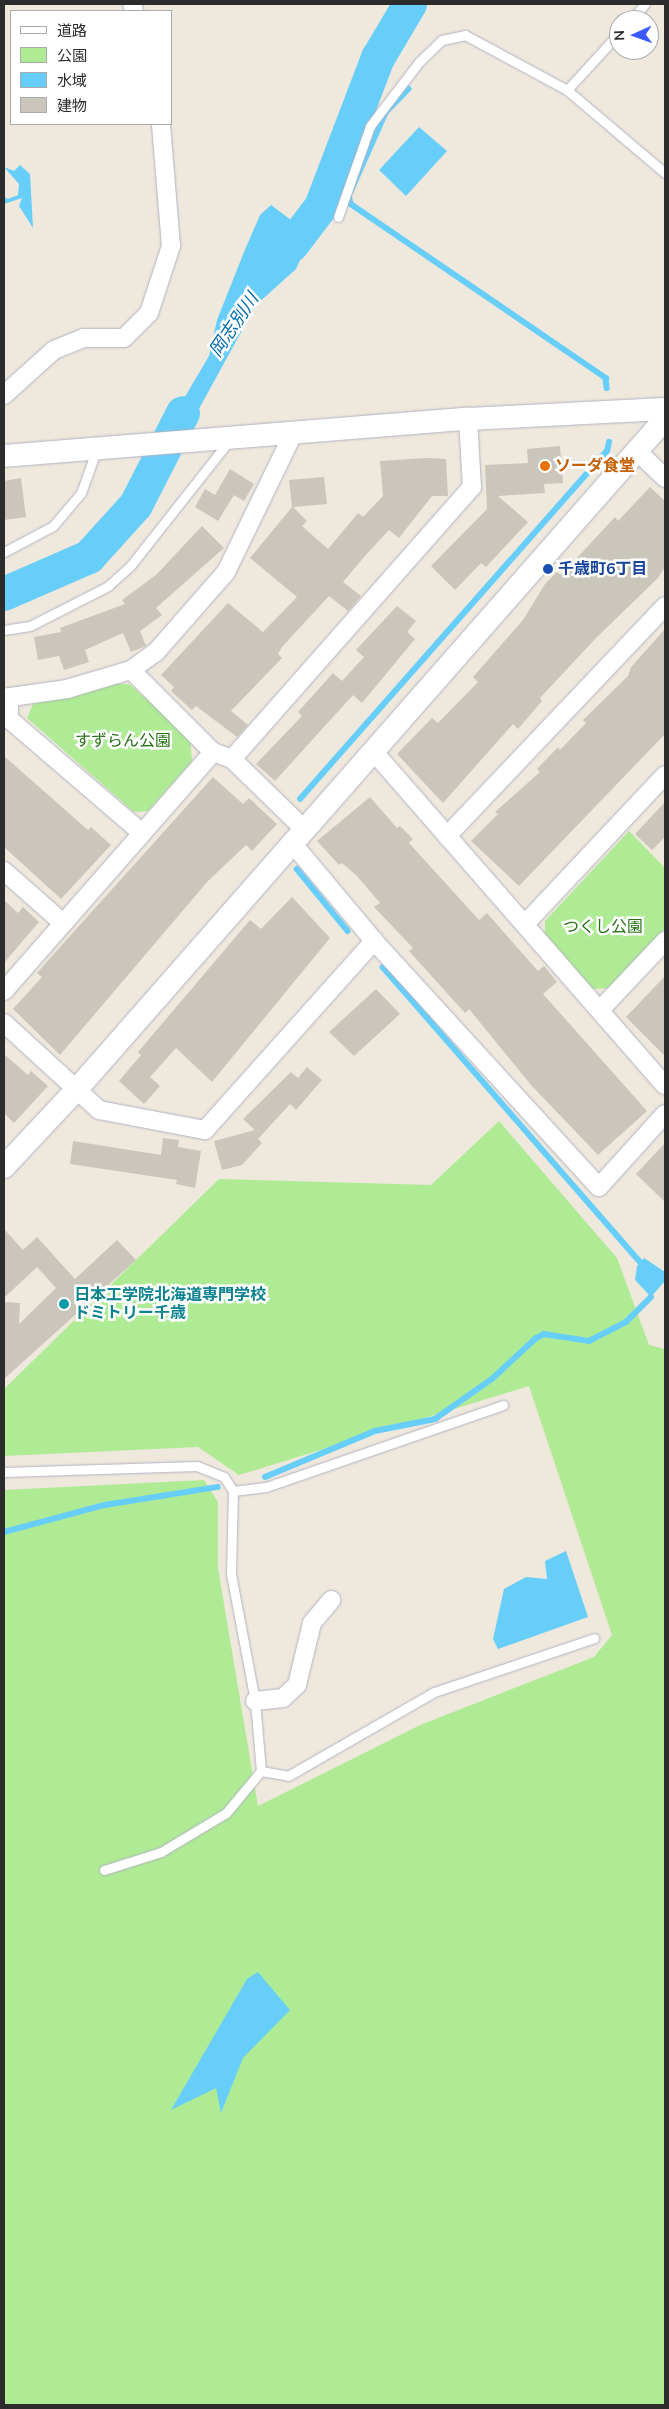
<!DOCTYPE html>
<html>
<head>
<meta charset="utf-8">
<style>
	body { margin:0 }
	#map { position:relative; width:669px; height:2409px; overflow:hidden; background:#efe8dd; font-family:"Nunito Sans","Noto Sans JP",sans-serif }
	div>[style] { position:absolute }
	.green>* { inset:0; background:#afeb95 }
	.water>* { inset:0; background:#67cefa }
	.stream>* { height:5.5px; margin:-2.75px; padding:0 2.75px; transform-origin:2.75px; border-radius:2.75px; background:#67cefa }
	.river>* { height:34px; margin:-17px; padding:0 17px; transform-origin:17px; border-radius:17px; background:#67cefa }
	.building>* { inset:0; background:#cac6bc }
	.roads { filter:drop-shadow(0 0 1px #b1b3c1) drop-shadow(0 0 1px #b1b3c1) }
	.service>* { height:9px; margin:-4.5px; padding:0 4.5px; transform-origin:4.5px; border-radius:4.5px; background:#fff }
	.minor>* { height:18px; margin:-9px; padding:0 9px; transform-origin:9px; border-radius:9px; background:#fff }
	.tertiary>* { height:22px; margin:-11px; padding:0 11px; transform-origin:11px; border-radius:11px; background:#fff }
	.dots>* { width:14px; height:14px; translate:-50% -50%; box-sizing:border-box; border:2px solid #fff; border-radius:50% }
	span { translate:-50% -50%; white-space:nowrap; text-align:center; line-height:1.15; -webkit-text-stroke:5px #fff; paint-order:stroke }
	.food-label { font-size:16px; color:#c56008; font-weight:700 }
	.left { translate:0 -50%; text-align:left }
	.transit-label { font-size:16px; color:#164399; font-weight:700 }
	.park-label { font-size:16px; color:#247213 }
	.culture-label { font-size:16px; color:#0d838f; font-weight:700 }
	.water-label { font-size:18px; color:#006bac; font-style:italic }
	.frame { position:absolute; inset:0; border:5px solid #2c2c2c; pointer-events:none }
	.legend { position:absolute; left:10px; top:10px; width:162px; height:115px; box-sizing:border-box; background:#fff; border:1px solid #ababab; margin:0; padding:6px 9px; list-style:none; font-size:15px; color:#2c2c2c }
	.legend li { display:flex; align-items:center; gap:10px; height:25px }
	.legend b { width:25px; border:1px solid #ababab }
	.north { position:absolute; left:609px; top:10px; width:50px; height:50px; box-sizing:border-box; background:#fff; border:1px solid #ababab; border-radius:50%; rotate:268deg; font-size:14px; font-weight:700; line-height:20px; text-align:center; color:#2c2c2c }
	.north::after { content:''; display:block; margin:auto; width:18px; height:22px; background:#3a58ff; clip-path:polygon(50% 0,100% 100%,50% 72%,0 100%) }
</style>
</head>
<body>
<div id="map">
	<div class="green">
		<i style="clip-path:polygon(114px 684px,129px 684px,190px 737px,192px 761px,148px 811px,134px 812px,27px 718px,34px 702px,65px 698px)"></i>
		<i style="clip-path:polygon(629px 831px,665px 868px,665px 928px,610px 988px,592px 989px,545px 933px,545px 921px)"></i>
		<i style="clip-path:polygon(499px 1121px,617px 1258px,649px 1345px,665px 1349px,665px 2405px,4px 2405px,4px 1490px,204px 1480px,218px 1502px,218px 1568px,258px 1806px,420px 1725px,594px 1657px,612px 1635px,529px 1386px,239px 1475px,198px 1447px,4px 1456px,4px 1389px,219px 1179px,431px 1185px)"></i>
	</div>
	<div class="water">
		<i style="clip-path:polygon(419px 127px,447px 151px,406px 196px,379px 170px)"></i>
		<i style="clip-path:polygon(20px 165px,30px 174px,33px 228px,19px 206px,22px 198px,4px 204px,4px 197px,8px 199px,18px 195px,19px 184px,4px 167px,14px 171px)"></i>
		<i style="clip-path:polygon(271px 205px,295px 223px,315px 206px,323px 210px,296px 269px,256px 305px,184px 436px,153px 438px,170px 422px,209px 356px,217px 320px,244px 252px,260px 215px)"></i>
		<i style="clip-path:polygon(644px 1258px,665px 1272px,665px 1281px,651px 1297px,635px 1280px,637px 1266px)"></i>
		<i style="clip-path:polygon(566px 1551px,588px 1617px,498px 1649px,493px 1639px,504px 1589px,526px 1577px,547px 1579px,545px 1561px)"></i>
		<i style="clip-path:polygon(258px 1972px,290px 2010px,243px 2058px,221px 2113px,216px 2088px,171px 2110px,247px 1979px)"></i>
	</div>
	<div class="stream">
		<i style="left:409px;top:89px;width:33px;rotate:134deg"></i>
		<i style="left:386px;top:113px;width:91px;rotate:114deg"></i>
		<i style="left:349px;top:196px;width:8px;rotate:76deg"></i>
		<i style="left:351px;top:204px;width:309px;rotate:34.3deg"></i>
		<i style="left:606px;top:378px;width:10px;rotate:84deg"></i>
		<i style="left:300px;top:799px;width:464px;rotate:-48.6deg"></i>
		<i style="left:607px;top:451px;width:9px;rotate:-77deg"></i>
		<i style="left:297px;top:869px;width:80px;rotate:50.6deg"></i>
		<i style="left:383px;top:967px;width:394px;rotate:48.9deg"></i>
		<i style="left:265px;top:1477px;width:119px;rotate:-22.7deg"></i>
		<i style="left:375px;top:1431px;width:61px;rotate:-11.3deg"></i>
		<i style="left:435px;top:1419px;width:70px;rotate:-35.1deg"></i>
		<i style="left:492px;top:1379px;width:59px;rotate:-42.9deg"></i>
		<i style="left:535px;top:1339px;width:10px;rotate:-29deg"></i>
		<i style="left:544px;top:1334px;width:46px;rotate:8.8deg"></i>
		<i style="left:589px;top:1341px;width:42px;rotate:-27.2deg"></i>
		<i style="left:626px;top:1322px;width:35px;rotate:-45deg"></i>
		<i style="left:4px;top:1532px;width:105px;rotate:-15deg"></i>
		<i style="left:105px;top:1505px;width:114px;rotate:-9.1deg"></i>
	</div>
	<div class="river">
		<i style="left:292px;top:245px;width:48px;rotate:-52.7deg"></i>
		<i style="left:321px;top:207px;width:160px;rotate:-69.1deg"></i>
		<i style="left:378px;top:58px;width:63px;rotate:-59.3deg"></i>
		<i style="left:4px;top:594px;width:93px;rotate:-23.5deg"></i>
		<i style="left:89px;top:557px;width:70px;rotate:-47.9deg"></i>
		<i style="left:136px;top:505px;width:103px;rotate:-62.9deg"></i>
	</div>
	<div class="building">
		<i style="clip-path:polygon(560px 446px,563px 483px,544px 484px,545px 493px,498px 496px,528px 522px,486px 567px,481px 563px,455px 590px,431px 566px,487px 509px,485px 465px,528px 463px,527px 449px)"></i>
		<i style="clip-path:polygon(426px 458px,446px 459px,448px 496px,432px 496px,399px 538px,389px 530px,364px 557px,343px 582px,361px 596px,348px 611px,329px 596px,282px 647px,278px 654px,282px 658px,231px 711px,248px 725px,237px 737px,196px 706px,192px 710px,171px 691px,174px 687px,161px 675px,228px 603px,263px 632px,297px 597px,250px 558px,292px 507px,289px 480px,324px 477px,327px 504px,293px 507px,307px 521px,302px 526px,328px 549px,358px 513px,363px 517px,383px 496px,380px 461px)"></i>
		<i style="clip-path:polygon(230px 469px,254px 484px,244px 501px,234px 495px,218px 521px,195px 507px,205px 489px,215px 495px)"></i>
		<i style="clip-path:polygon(21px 478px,26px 517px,4px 520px,4px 481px)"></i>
		<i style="clip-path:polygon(650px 487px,665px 501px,665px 567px,658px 578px,596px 638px,540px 698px,542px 701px,518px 729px,513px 724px,443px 803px,397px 754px,432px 718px,438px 723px,478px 682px,473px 677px,523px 620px,545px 584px,557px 572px,561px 575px,615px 517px,618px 521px)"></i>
		<i style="clip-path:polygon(202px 526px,224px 548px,156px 608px,162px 615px,140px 631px,146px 646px,131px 652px,123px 633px,85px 650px,89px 662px,64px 670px,59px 656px,38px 660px,34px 637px,61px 632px,60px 628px,125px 604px,122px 600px,156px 575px)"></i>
		<i style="clip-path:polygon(397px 606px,416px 621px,407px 632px,415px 639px,362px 703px,353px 695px,275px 781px,256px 764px,302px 716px,298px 712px,333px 673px,342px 681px,364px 657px,356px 650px)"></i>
		<i style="clip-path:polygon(665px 629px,665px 734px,519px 886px,471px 841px,498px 814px,495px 812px,540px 772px,537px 769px,558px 747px,560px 750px,586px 723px,583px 720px,628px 676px,631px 667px)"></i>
		<i style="clip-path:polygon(4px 756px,88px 830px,91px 827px,111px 845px,61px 899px,4px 847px)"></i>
		<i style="clip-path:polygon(213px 777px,243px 804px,249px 798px,277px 824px,252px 851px,246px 845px,208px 881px,60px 1055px,13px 1009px,42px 977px,37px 973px,52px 956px)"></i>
		<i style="clip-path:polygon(370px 797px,397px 828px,400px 826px,413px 839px,409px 843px,479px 920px,487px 913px,538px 971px,544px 966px,557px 982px,543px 994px,647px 1111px,598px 1155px,531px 1085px,469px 1009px,465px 1013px,409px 951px,413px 948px,374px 907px,380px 903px,357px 876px,342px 863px,339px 865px,317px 841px)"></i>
		<i style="clip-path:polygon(665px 802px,665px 837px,652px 850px,635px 834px)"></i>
		<i style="clip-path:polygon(292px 897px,330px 938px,212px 1082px,176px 1048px,150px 1077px,160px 1086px,144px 1104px,119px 1081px,141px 1055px,138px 1052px,250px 920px,261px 929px)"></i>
		<i style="clip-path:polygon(4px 900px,18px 913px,23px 907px,39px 922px,4px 963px)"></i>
		<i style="clip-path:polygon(665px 976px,665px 1056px,626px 1017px)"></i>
		<i style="clip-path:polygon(376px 989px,400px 1014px,354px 1056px,329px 1032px)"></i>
		<i style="clip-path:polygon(4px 1054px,28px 1075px,31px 1071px,48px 1086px,14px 1123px,4px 1113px)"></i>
		<i style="clip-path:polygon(307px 1067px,322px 1080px,296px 1110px,290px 1104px,258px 1139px,262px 1143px,242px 1165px,222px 1170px,214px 1141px,255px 1130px,243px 1119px,291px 1072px,298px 1078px)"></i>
		<i style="clip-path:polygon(163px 1138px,179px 1140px,178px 1147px,201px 1151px,195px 1188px,176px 1184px,177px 1180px,70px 1164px,73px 1141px,161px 1155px)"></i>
		<i style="clip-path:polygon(665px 1143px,665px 1202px,636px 1174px)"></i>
		<i style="clip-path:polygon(4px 1229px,23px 1250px,37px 1237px,75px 1279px,117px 1240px,136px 1260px,4px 1379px,4px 1302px,20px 1303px,19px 1324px,56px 1288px,37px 1267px,4px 1298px)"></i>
	</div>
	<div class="roads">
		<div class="service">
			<i style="left:631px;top:20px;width:21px;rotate:-49deg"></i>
			<i style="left:567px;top:90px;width:128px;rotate:40.3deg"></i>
			<i style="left:338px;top:217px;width:96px;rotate:-70.6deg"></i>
			<i style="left:370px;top:126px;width:81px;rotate:-52.6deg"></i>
			<i style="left:419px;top:62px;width:32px;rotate:-44deg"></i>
			<i style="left:442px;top:40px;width:24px;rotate:-12deg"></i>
			<i style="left:465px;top:35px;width:116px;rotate:28.3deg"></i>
			<i style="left:567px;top:90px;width:77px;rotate:-47.6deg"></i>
			<i style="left:4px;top:552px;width:55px;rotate:-28deg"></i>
			<i style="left:53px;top:526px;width:43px;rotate:-49.7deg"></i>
			<i style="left:81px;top:493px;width:45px;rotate:-70.3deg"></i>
			<i style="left:4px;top:630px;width:26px;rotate:-9deg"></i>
			<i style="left:30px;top:626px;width:88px;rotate:-27.1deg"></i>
			<i style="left:108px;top:586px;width:31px;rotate:-42deg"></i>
			<i style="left:131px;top:565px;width:157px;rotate:-51.7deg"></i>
			<i style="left:4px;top:1472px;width:193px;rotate:-1.8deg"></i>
			<i style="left:197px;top:1466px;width:29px;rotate:22deg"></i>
			<i style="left:224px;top:1477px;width:17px;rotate:57deg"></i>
			<i style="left:233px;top:1491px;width:33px;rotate:-7deg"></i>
			<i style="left:266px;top:1487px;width:251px;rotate:-19.1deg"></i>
			<i style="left:233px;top:1491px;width:83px;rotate:91.4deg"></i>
			<i style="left:231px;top:1574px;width:129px;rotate:79.3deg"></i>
			<i style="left:255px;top:1701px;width:70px;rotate:85.1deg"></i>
			<i style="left:261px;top:1771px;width:27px;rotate:10deg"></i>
			<i style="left:288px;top:1776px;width:168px;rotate:-29.9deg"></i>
			<i style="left:434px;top:1692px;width:169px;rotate:-18.6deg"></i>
			<i style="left:104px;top:1870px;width:60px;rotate:-17.5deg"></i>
			<i style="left:161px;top:1852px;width:76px;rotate:-31deg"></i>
			<i style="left:226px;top:1813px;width:55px;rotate:-50.2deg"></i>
		</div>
		<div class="minor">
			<i style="left:132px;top:4px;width:7px;rotate:74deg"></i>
			<i style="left:4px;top:395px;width:67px;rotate:-42deg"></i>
			<i style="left:54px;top:350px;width:31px;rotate:-22deg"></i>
			<i style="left:83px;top:338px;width:41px"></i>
			<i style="left:124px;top:338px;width:35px;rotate:-45deg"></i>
			<i style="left:149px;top:313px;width:71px;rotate:-71.8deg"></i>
			<i style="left:171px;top:246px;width:122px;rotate:-94.7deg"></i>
			<i style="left:637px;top:451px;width:39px;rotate:44deg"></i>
			<i style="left:131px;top:670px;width:116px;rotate:45deg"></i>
			<i style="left:213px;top:752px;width:20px;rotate:20deg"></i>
			<i style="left:232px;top:759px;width:102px;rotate:44.2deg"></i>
			<i style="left:9px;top:697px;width:22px;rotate:90deg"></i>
			<i style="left:9px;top:719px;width:175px;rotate:40.6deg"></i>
			<i style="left:4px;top:698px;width:64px;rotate:-8.1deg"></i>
			<i style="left:67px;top:689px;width:67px;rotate:-16.5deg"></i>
			<i style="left:131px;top:670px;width:31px;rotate:-36deg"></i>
			<i style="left:156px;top:652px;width:106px;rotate:-48.8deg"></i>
			<i style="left:226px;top:572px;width:153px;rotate:-64.1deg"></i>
			<i style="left:374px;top:752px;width:442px;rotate:48.9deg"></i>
			<i style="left:232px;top:759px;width:363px;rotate:-48.6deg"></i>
			<i style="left:472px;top:487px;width:68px;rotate:-93.4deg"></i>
			<i style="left:447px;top:836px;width:317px;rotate:-46.5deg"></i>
			<i style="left:293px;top:844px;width:126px;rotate:50.1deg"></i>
			<i style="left:374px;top:941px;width:333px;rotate:47.6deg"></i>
			<i style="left:599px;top:1187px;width:98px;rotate:-47.9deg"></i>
			<i style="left:4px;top:871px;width:79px;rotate:41.4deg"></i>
			<i style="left:525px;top:924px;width:204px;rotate:-46.8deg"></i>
			<i style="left:4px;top:991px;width:317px;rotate:-48.8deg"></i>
			<i style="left:600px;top:1010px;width:95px;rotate:-46.7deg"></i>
			<i style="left:4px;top:1023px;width:129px;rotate:42.5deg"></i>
			<i style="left:99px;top:1110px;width:108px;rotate:10.7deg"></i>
			<i style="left:205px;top:1130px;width:254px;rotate:-48.2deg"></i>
			<i style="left:255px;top:1701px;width:28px;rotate:-6deg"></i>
			<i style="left:283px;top:1698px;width:19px;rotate:-43deg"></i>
			<i style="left:297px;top:1685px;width:64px;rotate:-76.4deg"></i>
			<i style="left:312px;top:1623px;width:30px;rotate:-50deg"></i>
		</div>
		<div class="tertiary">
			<i style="left:4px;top:456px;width:465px;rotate:-4.6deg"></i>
			<i style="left:468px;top:419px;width:197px;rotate:-2.9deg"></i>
			<i style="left:4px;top:1167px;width:108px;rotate:-46.9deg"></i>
			<i style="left:78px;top:1088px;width:890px;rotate:-48.74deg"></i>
		</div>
	</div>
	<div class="dots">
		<i style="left:545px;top:466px;background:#e8710a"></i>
		<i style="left:548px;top:569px;background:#1a4fb4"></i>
		<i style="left:64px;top:1304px;background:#0f9aa8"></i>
	</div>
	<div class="food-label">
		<span class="left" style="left:555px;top:466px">ソーダ食堂</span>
	</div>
	<div class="transit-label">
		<span class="left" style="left:558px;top:569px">千歳町6丁目</span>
	</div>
	<div class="park-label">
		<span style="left:123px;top:741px">すずらん公園</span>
		<span style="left:603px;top:927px">つくし公園</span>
	</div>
	<div class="culture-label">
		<span class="left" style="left:74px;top:1304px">日本工学院北海道専門学校<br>ドミトリー千歳</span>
	</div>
	<div class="water-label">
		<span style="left:234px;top:325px;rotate:-56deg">岡志別川</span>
	</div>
	<div class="frame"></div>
	<ul class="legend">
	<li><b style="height:6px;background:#fff"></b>道路</li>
	<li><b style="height:14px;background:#afeb95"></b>公園</li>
	<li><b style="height:14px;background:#67cefa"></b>水域</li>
	<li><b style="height:14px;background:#cac6bc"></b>建物</li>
	</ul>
	<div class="north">N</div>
</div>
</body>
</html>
